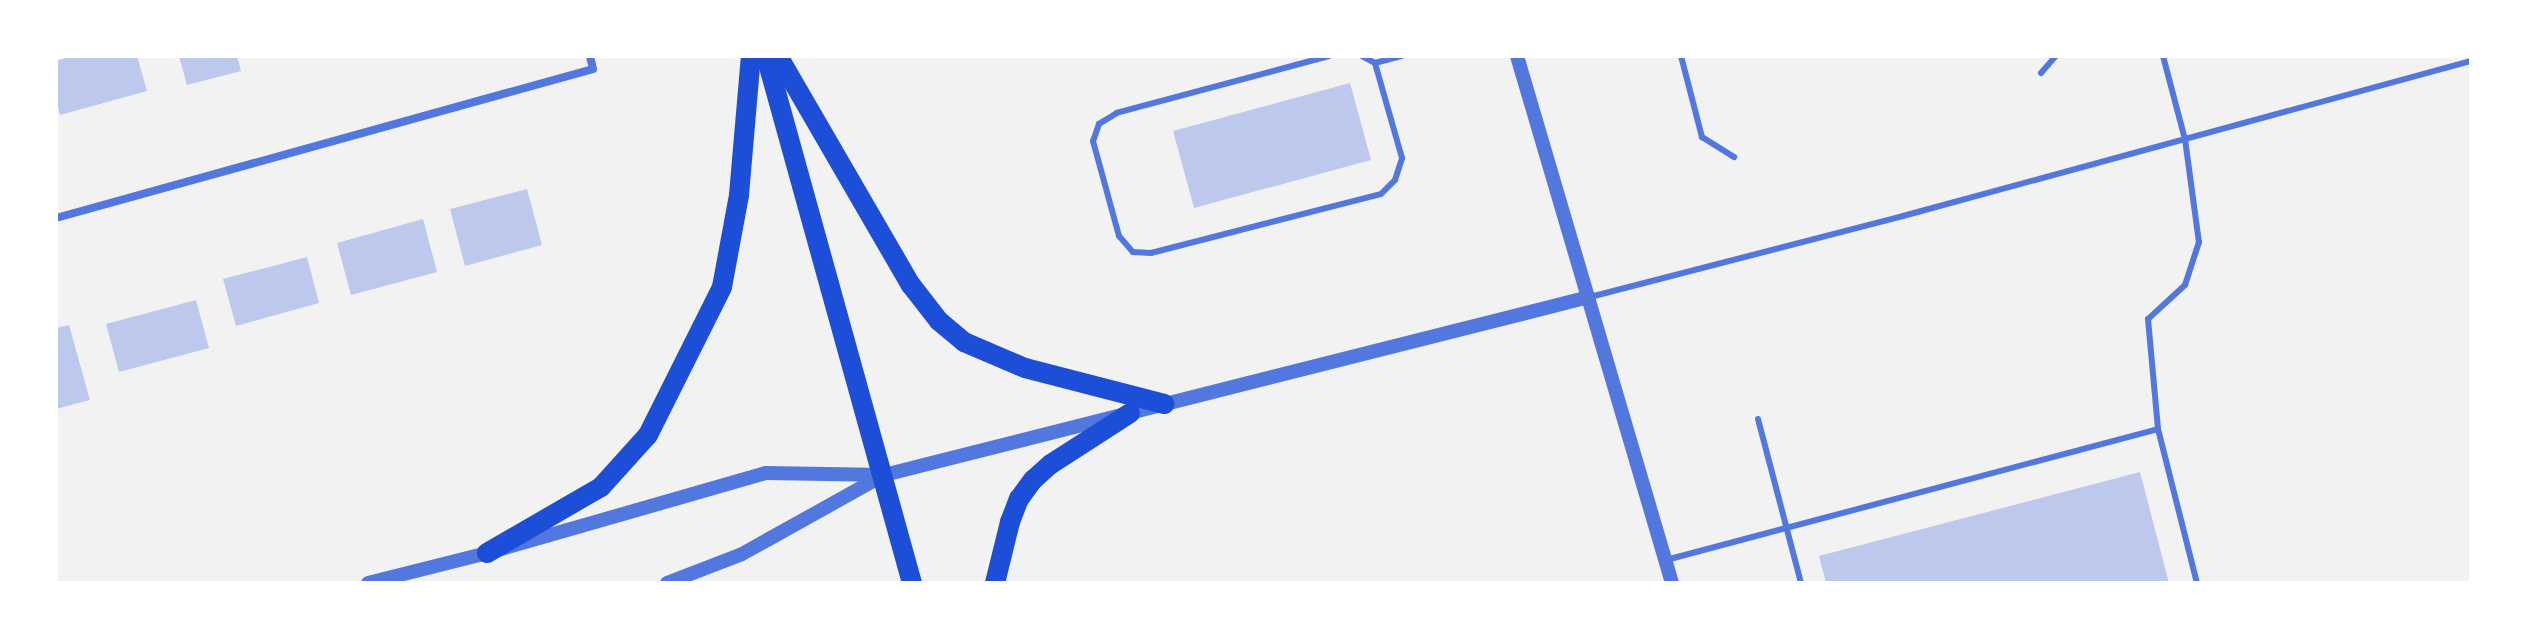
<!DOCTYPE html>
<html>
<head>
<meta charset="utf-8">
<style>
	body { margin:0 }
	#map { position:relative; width:2527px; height:639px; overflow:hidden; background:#f2f2f2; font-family:Helvetica,sans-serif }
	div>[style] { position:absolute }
	.building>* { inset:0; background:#bdc9ec }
	.service>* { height:6px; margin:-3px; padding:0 3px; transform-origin:3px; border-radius:3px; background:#5277de }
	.minor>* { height:8px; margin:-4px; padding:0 4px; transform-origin:4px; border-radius:4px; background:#5277de }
	.tertiary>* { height:14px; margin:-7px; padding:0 7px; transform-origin:7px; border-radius:7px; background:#5277de }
	.primary>* { height:20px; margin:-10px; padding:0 10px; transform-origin:10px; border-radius:10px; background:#1d4ed8 }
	span { translate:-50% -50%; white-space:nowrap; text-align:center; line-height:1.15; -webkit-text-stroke:6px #fff; paint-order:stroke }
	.frame { position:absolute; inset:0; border:58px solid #fff; pointer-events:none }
</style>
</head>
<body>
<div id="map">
	<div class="building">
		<i style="clip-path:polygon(73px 56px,137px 56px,147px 91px,60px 115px,56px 100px,56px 61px)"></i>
		<i style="clip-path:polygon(179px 56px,237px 56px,241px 71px,187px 85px)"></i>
		<i style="clip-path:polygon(1350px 83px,1371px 160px,1194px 208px,1173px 131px)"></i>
		<i style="clip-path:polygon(527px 189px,542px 245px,465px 266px,450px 209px)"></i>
		<i style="clip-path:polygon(423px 219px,437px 272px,351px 295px,337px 243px)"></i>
		<i style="clip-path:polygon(307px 257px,319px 303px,236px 326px,223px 279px)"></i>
		<i style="clip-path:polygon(196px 300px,209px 348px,119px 372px,106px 324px)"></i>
		<i style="clip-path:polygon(69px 325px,90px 400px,56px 409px,56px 328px)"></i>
		<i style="clip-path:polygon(2140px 472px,2169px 583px,1826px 583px,1819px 556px)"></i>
	</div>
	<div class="service">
		<i style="left:1329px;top:56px;width:220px;rotate:165deg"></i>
		<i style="left:1117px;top:113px;width:21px;rotate:149deg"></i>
		<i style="left:1099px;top:124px;width:18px;rotate:109deg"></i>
		<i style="left:1093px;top:141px;width:98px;rotate:74.7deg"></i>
		<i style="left:1119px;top:236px;width:21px;rotate:49deg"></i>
		<i style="left:1133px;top:252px;width:18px;rotate:3deg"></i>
		<i style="left:1151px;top:253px;width:237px;rotate:-14.4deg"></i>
		<i style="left:1381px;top:194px;width:20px;rotate:-45deg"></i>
		<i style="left:1395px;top:180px;width:23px;rotate:-72deg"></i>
		<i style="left:1402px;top:158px;width:99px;rotate:-105.9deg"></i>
		<i style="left:1362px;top:56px;width:15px;rotate:28deg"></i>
		<i style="left:1375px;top:63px;width:28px;rotate:-15deg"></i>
		<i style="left:1681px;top:56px;width:84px;rotate:75.5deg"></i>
		<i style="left:1702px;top:137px;width:38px;rotate:32deg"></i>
		<i style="left:2163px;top:56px;width:86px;rotate:75.2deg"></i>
		<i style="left:2185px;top:139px;width:104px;rotate:82.3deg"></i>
		<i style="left:2199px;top:242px;width:45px;rotate:108deg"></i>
		<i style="left:2185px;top:285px;width:50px;rotate:137.4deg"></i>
		<i style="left:2148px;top:319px;width:110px;rotate:84.8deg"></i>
		<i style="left:2158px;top:429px;width:159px;rotate:75.8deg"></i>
		<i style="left:2041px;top:73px;width:23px;rotate:-49deg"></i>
		<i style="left:1590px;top:297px;width:323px;rotate:-14.5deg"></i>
		<i style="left:1903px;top:216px;width:589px;rotate:-15.26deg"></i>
		<i style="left:1758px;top:419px;width:170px;rotate:75.3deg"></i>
		<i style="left:1666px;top:560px;width:509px;rotate:-14.91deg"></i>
	</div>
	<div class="minor">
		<i style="left:56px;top:218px;width:557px;rotate:-15.51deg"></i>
		<i style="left:593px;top:69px;width:13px;rotate:-103deg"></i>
	</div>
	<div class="tertiary">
		<i style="left:1517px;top:56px;width:549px;rotate:73.61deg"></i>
		<i style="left:368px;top:583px;width:123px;rotate:-14.1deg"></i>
		<i style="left:487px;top:553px;width:290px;rotate:-16deg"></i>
		<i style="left:766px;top:473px;width:118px;rotate:1deg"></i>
		<i style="left:667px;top:583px;width:80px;rotate:-21.1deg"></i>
		<i style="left:742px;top:554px;width:162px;rotate:-29.1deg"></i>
		<i style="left:884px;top:475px;width:727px;rotate:-14.17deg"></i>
	</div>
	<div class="primary">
		<i style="left:766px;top:56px;width:547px;rotate:74.52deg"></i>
		<i style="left:778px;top:56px;width:265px;rotate:59.9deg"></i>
		<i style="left:911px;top:285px;width:46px;rotate:52.1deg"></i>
		<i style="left:939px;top:321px;width:33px;rotate:40deg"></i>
		<i style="left:964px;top:342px;width:66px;rotate:23.1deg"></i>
		<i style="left:1025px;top:368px;width:144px;rotate:14.5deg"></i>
		<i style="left:487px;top:553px;width:132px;rotate:-30.1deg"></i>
		<i style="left:601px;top:487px;width:70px;rotate:-47.9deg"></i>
		<i style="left:648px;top:435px;width:165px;rotate:-63.4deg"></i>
		<i style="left:722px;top:287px;width:94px;rotate:-79.5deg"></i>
		<i style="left:739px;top:195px;width:140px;rotate:-85.1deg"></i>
		<i style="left:995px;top:583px;width:63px;rotate:-76.2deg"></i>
		<i style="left:1010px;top:522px;width:25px;rotate:-69deg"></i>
		<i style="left:1019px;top:499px;width:24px;rotate:-54deg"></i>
		<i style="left:1033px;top:480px;width:24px;rotate:-42deg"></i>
		<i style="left:1051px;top:464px;width:94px;rotate:-32.8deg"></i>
	</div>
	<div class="frame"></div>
</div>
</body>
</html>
